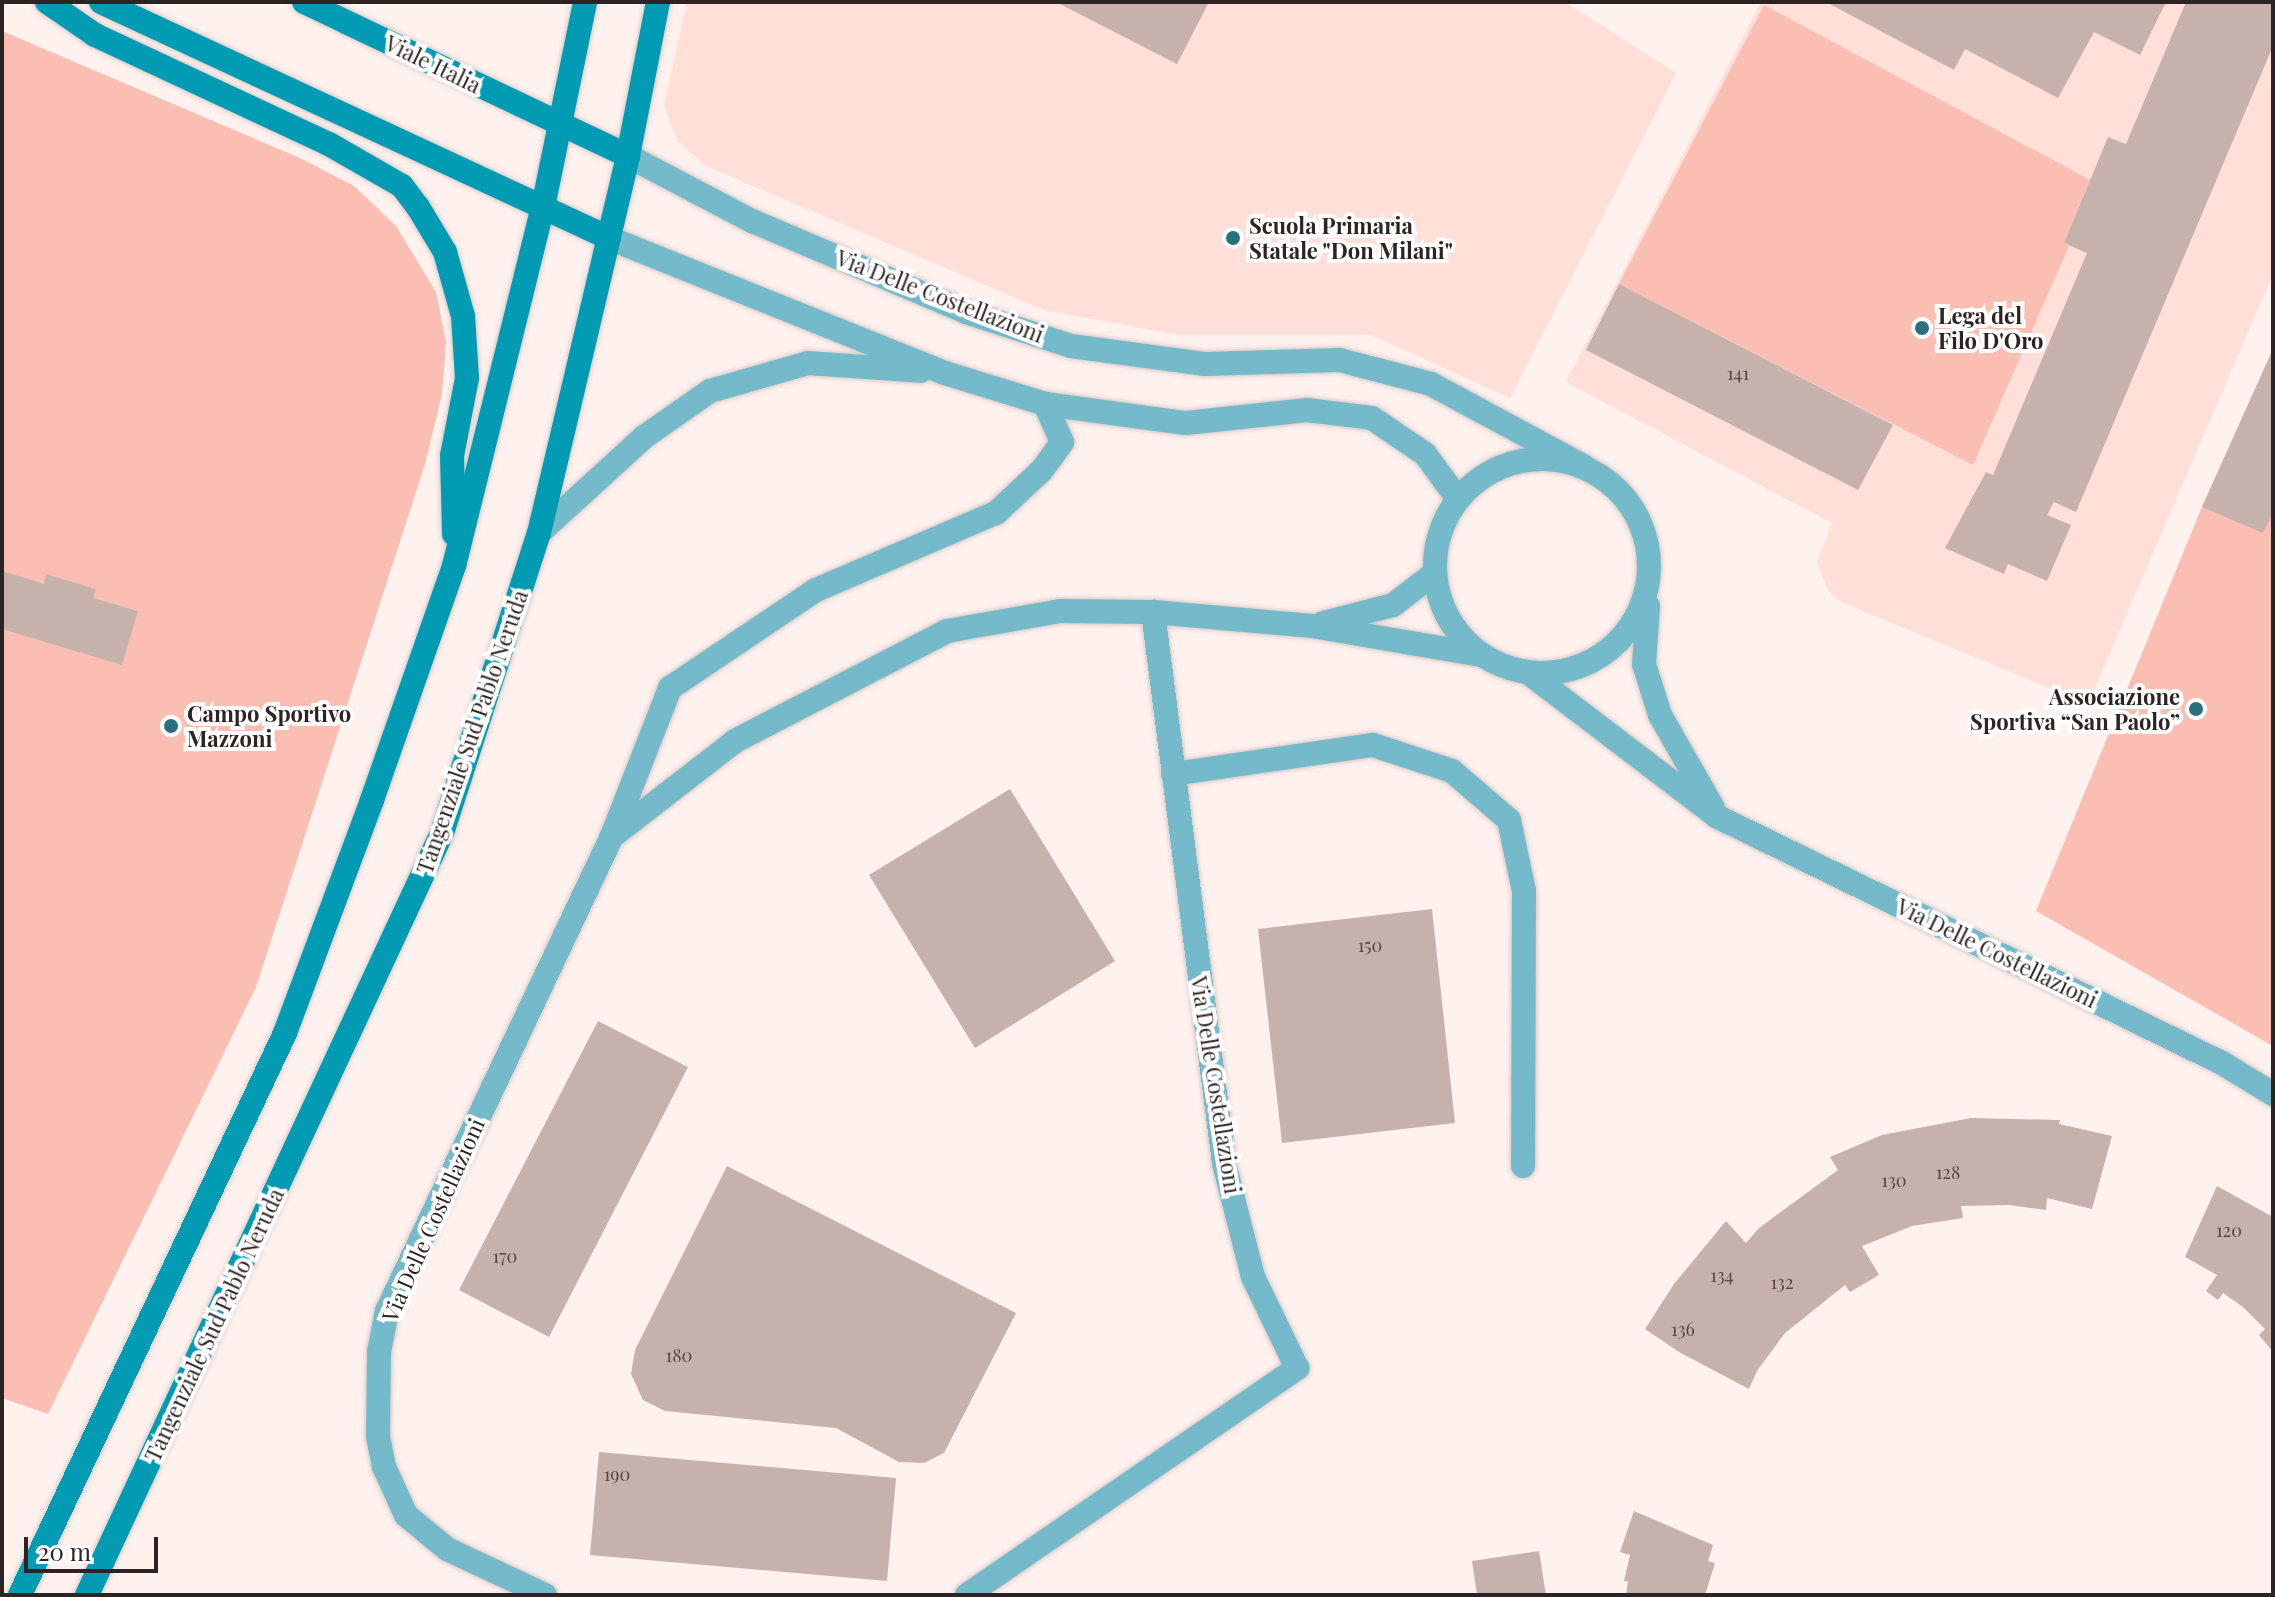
<!DOCTYPE html>
<html>
<head>
<meta charset="utf-8">
<style>
	body { margin:0 }
	#map { position:relative; width:2275px; height:1597px; overflow:hidden; background:#fff1ee; font-family:"Playfair Display",serif }
	div>[style] { position:absolute }
	.built>* { inset:0; background:#ffdfd8 }
	.green>* { inset:0; background:#fabfb2 }
	.building>* { inset:0; background:#c7b1ad }
	.roads { filter:drop-shadow(0 0 2px #d9ccc9) drop-shadow(0 0 2px #d9ccc9) }
	.street>* { height:24px; margin:-12px; padding:0 12px; transform-origin:12px; border-radius:12px; background:#74baca }
	.street>.ring { margin:-12px; padding:0; box-sizing:content-box; background:none; border:24px solid #74baca; border-radius:50% }
	.secondary>* { height:24px; margin:-12px; padding:0 12px; transform-origin:12px; border-radius:12px; background:#029bb4 }
	.dots>* { width:22px; height:22px; translate:-50% -50%; box-sizing:border-box; border:4px solid #fff; border-radius:50% }
	span { translate:-50% -50%; white-space:nowrap; text-align:center; line-height:1.15; -webkit-text-stroke:8px #fff; paint-order:stroke }
	.number-label { font-size:18px; color:#534645 }
	.number-label span { -webkit-text-stroke-width:0 }
	.street-label { font-size:22px; color:#2c2322 }
	.poi-label { font-size:22px; color:#2c2322; font-weight:700 }
	.left { translate:0 -50%; text-align:left }
	.right { translate:-100% -50%; text-align:right }
	.frame { position:absolute; inset:0; border:4px solid #2c2322; pointer-events:none }
	.scale { position:absolute; left:24px; top:1537px; width:134px; height:36px; box-sizing:border-box; border:4px solid #2c2322; border-top:0; padding-left:10px; font-size:24px; line-height:28px; white-space:nowrap; color:#2c2322; -webkit-text-stroke:6px #fff; paint-order:stroke }
</style>
</head>
<body>
<div id="map">
	<div class="built">
		<i style="clip-path:polygon(687px 2px,1565px 2px,1676px 73px,1510px 398px,1371px 335px,1179px 335px,1044px 310px,706px 166px,677px 141px,664px 105px)"></i>
		<i style="clip-path:polygon(1761px 2px,2273px 2px,2273px 274px,2088px 704px,1841px 602px,1828px 590px,1817px 562px,1832px 523px,1566px 382px)"></i>
	</div>
	<div class="green">
		<i style="clip-path:polygon(1764px 5px,2090px 180px,2064px 243px,2069px 246px,1973px 465px,1619px 284px)"></i>
		<i style="clip-path:polygon(2px 31px,302px 159px,354px 186px,396px 226px,436px 292px,446px 342px,442px 394px,425px 464px,256px 987px,48px 1414px,2px 1398px)"></i>
		<i style="clip-path:polygon(2273px 349px,2273px 1046px,2036px 911px,2202px 507px)"></i>
	</div>
	<div class="building">
		<i style="clip-path:polygon(1056px 2px,1209px 2px,1177px 64px)"></i>
		<i style="clip-path:polygon(1826px 2px,2166px 2px,2140px 55px,2094px 32px,2058px 98px,1965px 49px,1954px 70px)"></i>
		<i style="clip-path:polygon(2186px 2px,2273px 2px,2273px 46px,2076px 512px,2054px 502px,2047px 515px,2071px 525px,2047px 581px,2008px 564px,2004px 574px,1945px 548px,1986px 472px,1993px 475px,2087px 253px,2064px 243px,2108px 137px,2126px 144px)"></i>
		<i style="clip-path:polygon(1619px 284px,1893px 425px,1858px 490px,1586px 350px)"></i>
		<i style="clip-path:polygon(2273px 349px,2273px 513px,2263px 533px,2202px 507px)"></i>
		<i style="clip-path:polygon(2px 571px,44px 584px,46px 574px,96px 589px,93px 598px,138px 611px,122px 665px,2px 629px)"></i>
		<i style="clip-path:polygon(1010px 789px,1115px 961px,975px 1048px,869px 875px)"></i>
		<i style="clip-path:polygon(1432px 909px,1455px 1123px,1282px 1143px,1258px 929px)"></i>
		<i style="clip-path:polygon(598px 1021px,688px 1067px,549px 1337px,459px 1290px)"></i>
		<i style="clip-path:polygon(1971px 1118px,2060px 1120px,2059px 1124px,2112px 1136px,2092px 1209px,2047px 1198px,2046px 1210px,2009px 1205px,1961px 1206px,1963px 1218px,1912px 1226px,1862px 1246px,1879px 1275px,1850px 1292px,1845px 1285px,1785px 1333px,1757px 1371px,1749px 1389px,1679px 1352px,1645px 1329px,1674px 1284px,1726px 1221px,1746px 1243px,1759px 1228px,1838px 1170px,1830px 1157px,1882px 1135px)"></i>
		<i style="clip-path:polygon(727px 1166px,1016px 1313px,944px 1453px,924px 1463px,899px 1462px,836px 1428px,665px 1411px,643px 1400px,631px 1374px,635px 1350px)"></i>
		<i style="clip-path:polygon(2217px 1186px,2273px 1217px,2273px 1352px,2259px 1335px,2265px 1329px,2243px 1307px,2223px 1293px,2218px 1300px,2206px 1291px,2217px 1275px,2185px 1257px)"></i>
		<i style="clip-path:polygon(599px 1452px,896px 1478px,887px 1581px,590px 1555px)"></i>
		<i style="clip-path:polygon(1634px 1511px,1713px 1545px,1708px 1561px,1715px 1563px,1705px 1595px,1626px 1595px,1628px 1581px,1624px 1581px,1630px 1555px,1620px 1552px)"></i>
		<i style="clip-path:polygon(1539px 1551px,1546px 1595px,1477px 1595px,1472px 1561px)"></i>
	</div>
	<div class="roads">
		<div class="street">
			<i style="left:628px;top:156px;width:140px;rotate:27.7deg"></i>
			<i style="left:752px;top:221px;width:233px;rotate:23deg"></i>
			<i style="left:966px;top:312px;width:110px;rotate:17.9deg"></i>
			<i style="left:1071px;top:346px;width:134px;rotate:7.7deg"></i>
			<i style="left:1204px;top:364px;width:135px;rotate:-1.7deg"></i>
			<i style="left:1339px;top:360px;width:95px;rotate:14.6deg"></i>
			<i style="left:1431px;top:384px;width:173px;rotate:28.3deg"></i>
			<i style="left:609px;top:238px;width:362px;rotate:21.9deg"></i>
			<i style="left:945px;top:373px;width:105px;rotate:17.2deg"></i>
			<i style="left:1045px;top:404px;width:142px;rotate:7.7deg"></i>
			<i style="left:1186px;top:423px;width:122px;rotate:-6.1deg"></i>
			<i style="left:1307px;top:410px;width:65px;rotate:7deg"></i>
			<i style="left:1372px;top:418px;width:64px;rotate:34.2deg"></i>
			<i style="left:1425px;top:454px;width:56px;rotate:53.7deg"></i>
			<i class="ring" style="left:1435px;top:459px;width:190px;height:190px"></i>
			<i style="left:539px;top:533px;width:142px;rotate:-42.4deg"></i>
			<i style="left:644px;top:437px;width:80px;rotate:-34.9deg"></i>
			<i style="left:710px;top:391px;width:102px;rotate:-15.9deg"></i>
			<i style="left:808px;top:363px;width:113px;rotate:4deg"></i>
			<i style="left:1648px;top:606px;width:58px;rotate:93.9deg"></i>
			<i style="left:1644px;top:664px;width:53px;rotate:72.6deg"></i>
			<i style="left:1660px;top:715px;width:107px;rotate:60.3deg"></i>
			<i style="left:1323px;top:623px;width:72px;rotate:-14.4deg"></i>
			<i style="left:1393px;top:605px;width:53px;rotate:-37.3deg"></i>
			<i style="left:1530px;top:674px;width:236px;rotate:37.3deg"></i>
			<i style="left:1718px;top:817px;width:561px;rotate:26.02deg"></i>
			<i style="left:2222px;top:1063px;width:60px;rotate:31.3deg"></i>
			<i style="left:1173px;top:774px;width:202px;rotate:-8.3deg"></i>
			<i style="left:1373px;top:745px;width:83px;rotate:18.2deg"></i>
			<i style="left:1452px;top:771px;width:75px;rotate:40.7deg"></i>
			<i style="left:1509px;top:820px;width:73px;rotate:78.1deg"></i>
			<i style="left:1524px;top:891px;width:275px;rotate:90.2deg"></i>
			<i style="left:614px;top:835px;width:153px;rotate:-37.8deg"></i>
			<i style="left:735px;top:741px;width:239px;rotate:-27.4deg"></i>
			<i style="left:947px;top:631px;width:115px;rotate:-10deg"></i>
			<i style="left:1060px;top:611px;width:93px;rotate:0.6deg"></i>
			<i style="left:1153px;top:612px;width:160px;rotate:5deg"></i>
			<i style="left:1312px;top:626px;width:171px;rotate:9.7deg"></i>
			<i style="left:545px;top:1595px;width:108px;rotate:-154.9deg"></i>
			<i style="left:447px;top:1549px;width:53px;rotate:-140.3deg"></i>
			<i style="left:406px;top:1515px;width:53px;rotate:-114.6deg"></i>
			<i style="left:384px;top:1467px;width:32px;rotate:-101deg"></i>
			<i style="left:378px;top:1436px;width:84px;rotate:-89.3deg"></i>
			<i style="left:379px;top:1352px;width:42px;rotate:-79deg"></i>
			<i style="left:387px;top:1311px;width:526px;rotate:-64.65deg"></i>
			<i style="left:612px;top:836px;width:159px;rotate:-68.6deg"></i>
			<i style="left:670px;top:688px;width:176px;rotate:-33.9deg"></i>
			<i style="left:816px;top:590px;width:196px;rotate:-23.2deg"></i>
			<i style="left:996px;top:513px;width:63px;rotate:-43.1deg"></i>
			<i style="left:1042px;top:470px;width:34px;rotate:-54deg"></i>
			<i style="left:1062px;top:442px;width:42px;rotate:-114.1deg"></i>
			<i style="left:967px;top:1595px;width:401px;rotate:-34.5deg"></i>
			<i style="left:1297px;top:1368px;width:101px;rotate:-115.8deg"></i>
			<i style="left:1253px;top:1277px;width:118px;rotate:-104.3deg"></i>
			<i style="left:1224px;top:1163px;width:556px;rotate:-97.34deg"></i>
		</div>
		<div class="secondary">
			<i style="left:47px;top:2px;width:58px;rotate:34.5deg"></i>
			<i style="left:95px;top:35px;width:258px;rotate:25deg"></i>
			<i style="left:329px;top:144px;width:84px;rotate:29.9deg"></i>
			<i style="left:402px;top:186px;width:26px;rotate:53deg"></i>
			<i style="left:418px;top:207px;width:52px;rotate:59deg"></i>
			<i style="left:445px;top:252px;width:66px;rotate:74.3deg"></i>
			<i style="left:463px;top:316px;width:62px;rotate:86.3deg"></i>
			<i style="left:467px;top:378px;width:79px;rotate:100.9deg"></i>
			<i style="left:452px;top:456px;width:78px;rotate:88.5deg"></i>
			<i style="left:101px;top:2px;width:560px;rotate:24.92deg"></i>
			<i style="left:304px;top:2px;width:359px;rotate:25.4deg"></i>
			<i style="left:20px;top:1595px;width:621px;rotate:-64.75deg"></i>
			<i style="left:285px;top:1033px;width:249px;rotate:-69.5deg"></i>
			<i style="left:372px;top:800px;width:248px;rotate:-70.7deg"></i>
			<i style="left:454px;top:566px;width:370px;rotate:-76.1deg"></i>
			<i style="left:543px;top:207px;width:209px;rotate:-78.4deg"></i>
			<i style="left:87px;top:1595px;width:841px;rotate:-65.02deg"></i>
			<i style="left:442px;top:833px;width:315px;rotate:-72.1deg"></i>
			<i style="left:539px;top:533px;width:387px;rotate:-76.7deg"></i>
			<i style="left:628px;top:156px;width:157px;rotate:-79deg"></i>
		</div>
	</div>
	<div class="dots">
		<i style="left:1233px;top:238px;background:#2b707f"></i>
		<i style="left:1922px;top:328px;background:#2b707f"></i>
		<i style="left:2196px;top:709px;background:#2b707f"></i>
		<i style="left:171px;top:726px;background:#2b707f"></i>
	</div>
	<div class="number-label">
		<span style="left:1738px;top:373px">141</span>
		<span style="left:1370px;top:945px">150</span>
		<span style="left:1948px;top:1172px">128</span>
		<span style="left:1894px;top:1180px">130</span>
		<span style="left:2229px;top:1230px">120</span>
		<span style="left:505px;top:1256px">170</span>
		<span style="left:1722px;top:1275px">134</span>
		<span style="left:1782px;top:1282px">132</span>
		<span style="left:1683px;top:1329px">136</span>
		<span style="left:679px;top:1355px">180</span>
		<span style="left:617px;top:1474px">190</span>
	</div>
	<div class="street-label">
		<span style="left:433px;top:64px;rotate:26deg">Viale Italia</span>
		<span style="left:940px;top:296px;rotate:21deg">Via Delle Costellazioni</span>
		<span style="left:472px;top:732px;rotate:-71deg">Tangenziale Sud Pablo Neruda</span>
		<span style="left:1997px;top:953px;rotate:26deg">Via Delle Costellazioni</span>
		<span style="left:1216px;top:1085px;rotate:81deg">Via Delle Costellazioni</span>
		<span style="left:433px;top:1220px;rotate:-66deg">Via Delle Costellazioni</span>
		<span style="left:214px;top:1325px;rotate:-65deg">Tangenziale Sud Pablo Neruda</span>
	</div>
	<div class="poi-label">
		<span class="left" style="left:1249px;top:238px">Scuola Primaria<br>Statale "Don Milani"</span>
		<span class="left" style="left:1938px;top:328px">Lega del<br>Filo D'Oro</span>
		<span class="right" style="left:2180px;top:709px">Associazione<br>Sportiva “San Paolo”</span>
		<span class="left" style="left:187px;top:726px">Campo Sportivo<br>Mazzoni</span>
	</div>
	<div class="frame"></div>
	<div class="scale">20 m</div>
</div>
</body>
</html>
